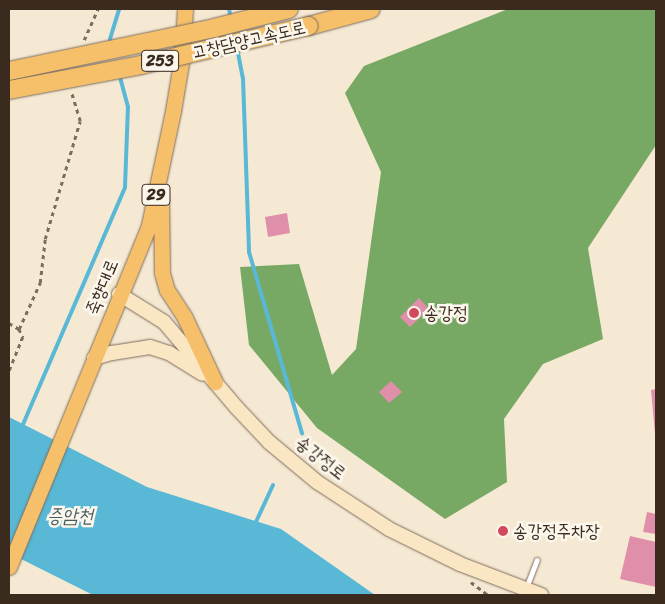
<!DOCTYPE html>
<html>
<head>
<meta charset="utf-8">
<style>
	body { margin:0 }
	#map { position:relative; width:665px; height:604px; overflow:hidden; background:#f6e9d3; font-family:Sriracha,"Poor Story",sans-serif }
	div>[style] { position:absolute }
	.forest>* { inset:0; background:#78a964 }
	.water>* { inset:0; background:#58b8d6 }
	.stream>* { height:4px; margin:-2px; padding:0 2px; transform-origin:2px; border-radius:2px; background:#58b8d6 }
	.building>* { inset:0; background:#e08faa }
	.path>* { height:2.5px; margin-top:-1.25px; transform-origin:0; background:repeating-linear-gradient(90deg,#7c6d5d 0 4px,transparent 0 8px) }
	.roads { filter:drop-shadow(0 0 1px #7c6d5d) drop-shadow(0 0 1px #7c6d5d) }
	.lane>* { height:5px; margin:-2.5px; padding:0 2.5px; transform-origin:2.5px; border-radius:2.5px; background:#fff }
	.secondary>* { height:14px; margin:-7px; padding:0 7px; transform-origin:7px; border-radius:7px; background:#fbe6c4 }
	.primary>* { height:15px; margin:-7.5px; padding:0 7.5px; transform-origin:7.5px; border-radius:7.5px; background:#f6c06b }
	.highway>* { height:18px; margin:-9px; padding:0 9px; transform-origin:9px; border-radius:9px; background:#f6c06b }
	.bridges { filter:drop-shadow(0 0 1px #7c6d5d) drop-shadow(0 0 1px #7c6d5d) }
	.highway-bridge>* { height:18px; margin:-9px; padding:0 9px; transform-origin:9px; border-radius:9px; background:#f6c06b }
	.dots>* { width:14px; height:14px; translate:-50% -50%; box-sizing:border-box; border:2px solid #fbf7ec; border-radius:50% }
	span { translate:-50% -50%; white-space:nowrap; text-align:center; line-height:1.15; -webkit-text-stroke:5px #fbf7ec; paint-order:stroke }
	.shield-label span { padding:1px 4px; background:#fbf7ec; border:1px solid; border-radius:4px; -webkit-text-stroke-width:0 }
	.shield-label { font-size:16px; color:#3b2a1e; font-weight:700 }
	.street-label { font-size:18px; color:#3b2a1e }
	.poi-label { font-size:18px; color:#3b2a1e }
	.left { translate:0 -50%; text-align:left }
	.water-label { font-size:19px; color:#455c5e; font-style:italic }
	.frame { position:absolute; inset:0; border:10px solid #3b2a1e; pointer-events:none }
</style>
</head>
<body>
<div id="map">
	<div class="forest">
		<i style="clip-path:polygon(508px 9px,656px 9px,656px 145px,588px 248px,603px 339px,543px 364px,504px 419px,507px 482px,445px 519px,317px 428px,249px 345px,240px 267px,299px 264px,332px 375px,356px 349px,381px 172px,345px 93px,364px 66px)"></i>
	</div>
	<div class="water">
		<i style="clip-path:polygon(9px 417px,147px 487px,281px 529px,375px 595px,93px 595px,9px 553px)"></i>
	</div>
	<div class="stream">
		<i style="left:229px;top:9px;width:10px;rotate:79deg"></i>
		<i style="left:112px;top:45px;width:6px;rotate:-108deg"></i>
		<i style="left:110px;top:39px;width:31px;rotate:-73deg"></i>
		<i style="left:237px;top:48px;width:31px;rotate:79deg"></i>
		<i style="left:243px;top:78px;width:174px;rotate:88deg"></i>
		<i style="left:249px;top:252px;width:189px;rotate:73.7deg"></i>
		<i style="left:21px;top:429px;width:263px;rotate:-66.7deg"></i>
		<i style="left:125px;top:187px;width:80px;rotate:-87.9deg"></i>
		<i style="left:128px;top:107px;width:34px;rotate:-105deg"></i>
		<i style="left:255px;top:524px;width:43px;rotate:-65.2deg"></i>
	</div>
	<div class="building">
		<i style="clip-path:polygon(287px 213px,290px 233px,268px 237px,265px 217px)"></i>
		<i style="clip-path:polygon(419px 298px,429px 309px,410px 327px,400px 317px)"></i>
		<i style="clip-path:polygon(391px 381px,402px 392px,389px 403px,379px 392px)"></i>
		<i style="clip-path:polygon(656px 389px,656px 434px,655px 434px,651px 390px)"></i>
		<i style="clip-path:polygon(647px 512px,656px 514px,656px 534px,643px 532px)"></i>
		<i style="clip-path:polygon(630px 536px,656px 542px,656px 587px,620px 579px)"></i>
	</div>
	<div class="path">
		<i style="left:84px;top:40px;width:34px;rotate:-66deg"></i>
		<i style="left:9px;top:323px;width:12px;rotate:31deg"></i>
		<i style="left:19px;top:329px;width:9px;rotate:63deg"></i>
		<i style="left:23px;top:337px;width:37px;rotate:112deg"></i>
		<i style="left:19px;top:329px;width:51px;rotate:-65.5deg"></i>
		<i style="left:40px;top:283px;width:44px;rotate:-83.5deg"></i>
		<i style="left:45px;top:239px;width:123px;rotate:-73.5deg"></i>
		<i style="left:80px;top:121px;width:31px;rotate:-107deg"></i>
		<i style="left:471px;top:582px;width:21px;rotate:37deg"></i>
	</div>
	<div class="roads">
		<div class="lane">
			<i style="left:526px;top:588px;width:30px;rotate:-69deg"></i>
		</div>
		<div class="secondary">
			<i style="left:119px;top:294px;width:53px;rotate:31.9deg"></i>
			<i style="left:164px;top:322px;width:113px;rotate:49.7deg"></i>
			<i style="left:237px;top:408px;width:47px;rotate:46.7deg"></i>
			<i style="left:269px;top:442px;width:62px;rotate:39.8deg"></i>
			<i style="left:317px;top:482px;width:86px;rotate:33.1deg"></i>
			<i style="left:389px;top:529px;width:79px;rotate:26.2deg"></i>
			<i style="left:460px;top:564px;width:87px;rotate:20.9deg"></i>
			<i style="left:94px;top:358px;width:19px;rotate:-16deg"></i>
			<i style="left:112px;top:353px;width:38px;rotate:-9deg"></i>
			<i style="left:150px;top:347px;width:20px;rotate:18deg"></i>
			<i style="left:169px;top:353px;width:39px;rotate:32deg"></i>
		</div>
		<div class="primary">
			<i style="left:161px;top:201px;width:72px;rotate:89.2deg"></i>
			<i style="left:162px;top:273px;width:18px;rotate:74deg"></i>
			<i style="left:167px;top:290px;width:33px;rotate:57deg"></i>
			<i style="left:185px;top:318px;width:71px;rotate:64.9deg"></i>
			<i style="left:9px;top:567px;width:370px;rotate:-67.7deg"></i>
			<i style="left:149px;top:225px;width:116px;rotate:-78.1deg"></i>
			<i style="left:173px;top:111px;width:55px;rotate:-80.5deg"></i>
			<i style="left:182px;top:57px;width:48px;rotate:-86.4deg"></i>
		</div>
		<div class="highway">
			<i style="left:309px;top:26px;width:64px;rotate:-15.3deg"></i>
		</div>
	</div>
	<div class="bridges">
		<div class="highway-bridge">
			<i style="left:9px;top:71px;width:209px;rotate:-11.8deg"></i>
			<i style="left:214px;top:28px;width:77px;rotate:-14.2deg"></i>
			<i style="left:9px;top:90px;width:134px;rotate:-10.7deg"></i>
			<i style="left:141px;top:65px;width:172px;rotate:-13.1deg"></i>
		</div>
	</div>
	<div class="dots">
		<i style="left:414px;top:313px;background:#d1495b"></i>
		<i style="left:503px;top:531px;background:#d1495b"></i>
	</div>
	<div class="shield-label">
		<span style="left:160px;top:61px">253</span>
		<span style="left:156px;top:195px">29</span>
	</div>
	<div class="street-label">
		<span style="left:249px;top:40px;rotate:-13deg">고창담양고속도로</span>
		<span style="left:102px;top:287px;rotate:-68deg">죽향대로</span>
		<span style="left:321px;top:458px;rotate:38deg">송강정로</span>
	</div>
	<div class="poi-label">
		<span class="left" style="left:424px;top:313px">송강정</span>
		<span class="left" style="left:513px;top:531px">송강정주차장</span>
	</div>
	<div class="water-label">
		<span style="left:70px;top:516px">증암천</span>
	</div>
	<div class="frame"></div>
</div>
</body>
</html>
